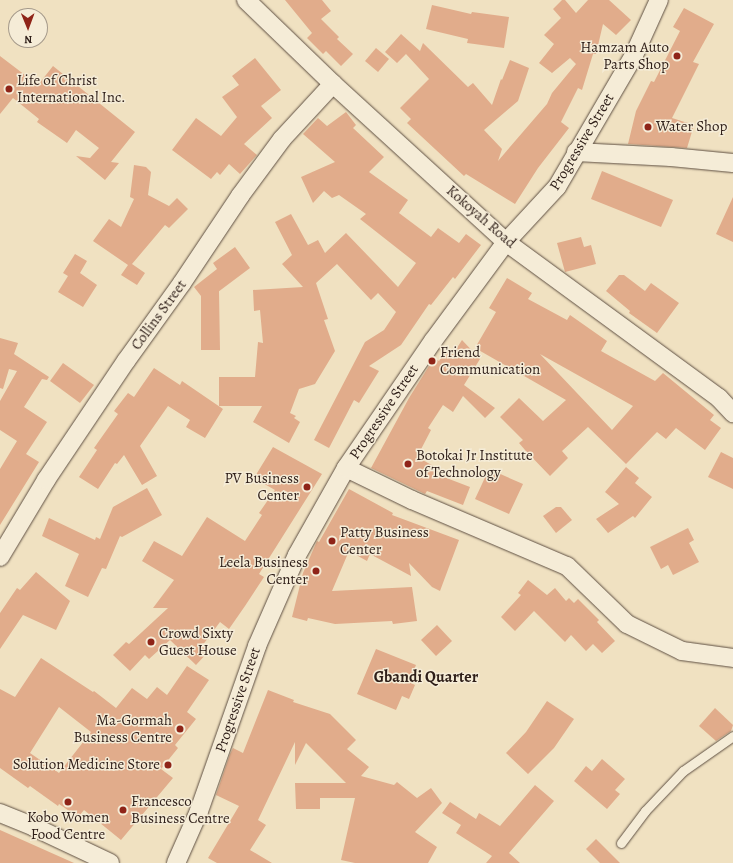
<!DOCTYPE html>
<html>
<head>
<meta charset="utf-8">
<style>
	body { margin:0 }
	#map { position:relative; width:733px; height:863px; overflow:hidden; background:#f0e1c1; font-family:Alegreya,serif }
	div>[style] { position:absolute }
	.building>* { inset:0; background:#e1ac8b }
	.roads { filter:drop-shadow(0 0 1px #5e4f42) drop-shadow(0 0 1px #5e4f42) }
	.service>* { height:9px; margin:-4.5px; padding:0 4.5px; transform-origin:4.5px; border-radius:4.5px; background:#f5ecd7 }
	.minor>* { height:18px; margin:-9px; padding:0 9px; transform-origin:9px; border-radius:9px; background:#f5ecd7 }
	.dots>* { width:11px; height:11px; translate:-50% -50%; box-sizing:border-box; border:2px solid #f5ecd7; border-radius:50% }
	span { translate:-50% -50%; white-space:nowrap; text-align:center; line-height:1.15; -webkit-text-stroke:3px #f5ecd7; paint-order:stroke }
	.poi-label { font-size:15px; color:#2e1e18 }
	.right { translate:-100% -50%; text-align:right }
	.left { translate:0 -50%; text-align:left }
	.street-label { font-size:15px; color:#2e1e18 }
	.neighbourhood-label { font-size:16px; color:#2e1e18; font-weight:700 }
	.north { position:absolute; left:8px; top:8px; width:40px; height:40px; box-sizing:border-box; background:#f5ecd7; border:1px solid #a59a8b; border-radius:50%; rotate:179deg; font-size:11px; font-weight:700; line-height:16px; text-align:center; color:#2e1e18 }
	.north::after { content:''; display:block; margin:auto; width:14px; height:18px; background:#8f2418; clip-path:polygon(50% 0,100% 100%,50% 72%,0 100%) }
</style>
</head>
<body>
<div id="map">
	<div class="building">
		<i style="clip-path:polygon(285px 0,322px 0,331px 11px,321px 19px,339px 37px,337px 39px,353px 54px,341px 66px,326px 51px,323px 54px,307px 38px,312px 33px)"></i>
		<i style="clip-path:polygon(562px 0,565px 0,576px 13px,588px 0,609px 0,631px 20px,616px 35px,603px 24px,596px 54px,593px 54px,582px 90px,578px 88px,561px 122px,569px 128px,538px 168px,515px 204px,466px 174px,464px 176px,407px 123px,411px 119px,400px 108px,429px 79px,406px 54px,397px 63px,385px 52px,401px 34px,420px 51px,423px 43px,468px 87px,473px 83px,492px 105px,501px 79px,502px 80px,510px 60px,529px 68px,518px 101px,484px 130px,502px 149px,498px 161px,547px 104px,552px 93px,576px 64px,570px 58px,552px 73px,539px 63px,554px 44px,544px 35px,561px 18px,553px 9px)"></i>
		<i style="clip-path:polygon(432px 5px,471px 14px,472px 12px,509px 17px,504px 48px,467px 43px,468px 39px,426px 29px)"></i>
		<i style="clip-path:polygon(684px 8px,714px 24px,693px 62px,699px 64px,672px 118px,694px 125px,687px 148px,628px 144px,636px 111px,651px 81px,654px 82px,680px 31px,673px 27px)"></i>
		<i style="clip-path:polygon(376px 48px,389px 59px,378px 72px,365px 61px)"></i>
		<i style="clip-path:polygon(0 56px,38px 85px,53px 66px,135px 132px,111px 162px,119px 163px,105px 180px,76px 156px,90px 158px,99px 148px,76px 130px,67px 143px,37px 122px,39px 119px,13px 98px,0 114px)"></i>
		<i style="clip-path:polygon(255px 58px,281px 90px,261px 106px,272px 118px,244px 144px,257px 155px,240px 174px,229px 164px,220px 175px,217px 172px,211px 179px,172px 150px,196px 118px,221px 136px,237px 117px,222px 97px,239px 85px,232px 76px)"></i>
		<i style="clip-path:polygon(346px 112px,356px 125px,353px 128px,384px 157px,369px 172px,408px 200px,399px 213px,431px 237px,438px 228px,459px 243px,466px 234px,481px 245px,455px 279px,453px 277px,431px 305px,429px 304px,401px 345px,369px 366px,379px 371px,359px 403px,354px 400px,329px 448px,314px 440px,365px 342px,384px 330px,396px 312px,378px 293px,371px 300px,337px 264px,316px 283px,328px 319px,324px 320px,335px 351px,315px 384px,299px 389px,290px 413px,296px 416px,294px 418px,300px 422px,289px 443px,253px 422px,262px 406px,219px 406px,219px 377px,255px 377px,258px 342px,263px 343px,260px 310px,254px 311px,253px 290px,303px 287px,282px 264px,292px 255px,275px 222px,291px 214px,308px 245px,318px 240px,325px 253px,346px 233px,398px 287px,416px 263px,360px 219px,366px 214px,339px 195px,332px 198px,324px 191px,313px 203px,301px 177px,335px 162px,303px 134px,318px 118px,327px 126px)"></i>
		<i style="clip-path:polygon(134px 165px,146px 167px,151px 172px,148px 195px,169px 206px,177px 198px,188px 209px,169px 228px,165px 225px,132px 264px,145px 273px,137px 285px,121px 275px,128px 265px,93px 241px,109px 219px,121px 227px,134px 199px,130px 197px)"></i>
		<i style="clip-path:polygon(602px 171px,673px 200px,661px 227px,591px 199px)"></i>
		<i style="clip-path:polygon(733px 197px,733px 242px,716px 234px)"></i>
		<i style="clip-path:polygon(581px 237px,584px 247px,591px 245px,596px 264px,565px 272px,557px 243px)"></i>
		<i style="clip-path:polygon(235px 247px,250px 268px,218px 292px,219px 291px,220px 350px,201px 350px,201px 296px,194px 287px,217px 269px,213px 263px)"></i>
		<i style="clip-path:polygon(75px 254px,87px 261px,80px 273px,97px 285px,83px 307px,58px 292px,68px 276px,63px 273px)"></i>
		<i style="clip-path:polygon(619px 275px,624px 275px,645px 291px,651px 283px,679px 303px,657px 333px,629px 313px,630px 311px,606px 291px)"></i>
		<i style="clip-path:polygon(evenodd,507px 278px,532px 293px,528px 299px,567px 320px,570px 315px,607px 341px,601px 351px,655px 381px,663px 373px,714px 415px,710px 420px,721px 428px,705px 450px,676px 428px,666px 439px,657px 432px,626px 464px,588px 427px,562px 451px,568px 458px,550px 476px,525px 450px,519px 443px,523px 440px,500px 417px,519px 398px,543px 421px,566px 400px,475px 348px,496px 312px,489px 308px,507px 278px,540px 354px,633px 406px,612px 430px,540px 354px)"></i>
		<i style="clip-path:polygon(0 338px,18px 343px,14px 354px,49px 377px,47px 380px,42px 379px,24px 407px,47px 422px,26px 454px,39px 462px,0 525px,0 469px,17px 441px,0 430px,0 401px,17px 371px,9px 369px,3px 389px,0 388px)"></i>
		<i style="clip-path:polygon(462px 340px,480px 359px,464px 385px,495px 408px,485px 418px,463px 396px,453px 412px,443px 405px,428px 428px,431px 430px,417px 457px,439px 469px,436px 474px,470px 487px,463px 505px,427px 491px,425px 494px,371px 468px,409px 398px,434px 358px,439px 361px,447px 350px,453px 354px)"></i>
		<i style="clip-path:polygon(63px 363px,94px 385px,80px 403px,50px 381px)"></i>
		<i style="clip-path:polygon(154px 368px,180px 385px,182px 381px,223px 409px,205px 438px,186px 427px,190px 420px,168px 406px,140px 446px,157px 476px,142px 485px,124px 455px,117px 464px,115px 463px,98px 489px,79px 477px,97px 450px,94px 448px,118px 414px,114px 411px,128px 393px,134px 397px)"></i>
		<i style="clip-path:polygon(273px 447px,322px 474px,259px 574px,264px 577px,245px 606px,229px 629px,220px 622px,202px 646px,208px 652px,196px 665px,170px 640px,149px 659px,145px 655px,130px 671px,113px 655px,126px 642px,129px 644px,168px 608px,153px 608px,174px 580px,142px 561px,154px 541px,182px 556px,207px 517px,245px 541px,262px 515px,259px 513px,275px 490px,254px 478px)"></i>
		<i style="clip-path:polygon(721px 452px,733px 458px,733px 489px,708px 477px)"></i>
		<i style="clip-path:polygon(626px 467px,639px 478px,635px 483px,652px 497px,635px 518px,633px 516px,608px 533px,596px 519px,619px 504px,605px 492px)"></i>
		<i style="clip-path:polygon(489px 469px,523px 484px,509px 514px,475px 499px)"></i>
		<i style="clip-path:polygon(147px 488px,162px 515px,122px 537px,120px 536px,106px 569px,102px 568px,88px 597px,65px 586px,79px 554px,42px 536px,49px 518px,95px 540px,96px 537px,100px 539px,113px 507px)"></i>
		<i style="clip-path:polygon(349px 489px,393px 513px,392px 515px,459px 540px,440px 591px,432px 587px,409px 563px,411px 576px,370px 554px,367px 561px,349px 551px,332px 591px,412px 587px,417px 621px,393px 624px,392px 621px,335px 624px,308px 618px,307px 621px,292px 617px,303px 573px,317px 541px,319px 542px)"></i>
		<i style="clip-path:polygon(556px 507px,561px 507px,572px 520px,556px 533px,543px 516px)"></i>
		<i style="clip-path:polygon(688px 528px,694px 540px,689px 543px,699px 562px,673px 575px,668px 565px,661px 569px,650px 547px)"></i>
		<i style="clip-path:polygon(36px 572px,70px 601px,56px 630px,23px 615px,0 649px,0 613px,17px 588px,20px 590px)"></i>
		<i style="clip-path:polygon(528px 580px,547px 595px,555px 588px,566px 601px,569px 598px,574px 603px,578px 599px,599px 620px,597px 622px,615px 641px,602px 653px,593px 644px,586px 651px,571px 635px,565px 642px,534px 611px,515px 631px,501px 617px,521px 595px,518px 593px)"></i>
		<i style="clip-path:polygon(437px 625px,452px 641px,436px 656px,421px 640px)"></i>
		<i style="clip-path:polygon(376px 649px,416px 665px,409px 682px,415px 685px,409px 699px,402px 696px,396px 710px,357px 694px)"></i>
		<i style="clip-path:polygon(evenodd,41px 658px,93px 692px,94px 691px,116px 708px,132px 688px,147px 699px,157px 687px,167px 695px,187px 666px,209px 680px,187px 712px,196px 719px,175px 745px,178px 748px,161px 769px,173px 778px,121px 840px,84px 810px,78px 817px,59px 804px,58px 806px,30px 786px,28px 788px,0 768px,0 689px,15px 697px,41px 658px,59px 707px,91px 732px,59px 773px,30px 753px,59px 707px)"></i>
		<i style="clip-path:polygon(268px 690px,294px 700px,293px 702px,330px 714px,356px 740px,347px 749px,369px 767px,361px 776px,394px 785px,397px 782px,417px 798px,431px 788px,442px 803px,415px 832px,437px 847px,428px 863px,355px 863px,341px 860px,355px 798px,320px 798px,320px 809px,296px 809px,295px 783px,346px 783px,306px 743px,295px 765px,295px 742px,258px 820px,266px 825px,250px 850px,272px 863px,217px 863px,208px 858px,239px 806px,216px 795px,230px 754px,233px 748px,243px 753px)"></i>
		<i style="clip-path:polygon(547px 701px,574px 719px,554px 748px,528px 774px,506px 753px,526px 732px)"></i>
		<i style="clip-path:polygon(715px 708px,733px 725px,731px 731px,716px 741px,699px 726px)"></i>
		<i style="clip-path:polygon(602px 759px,625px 779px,615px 790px,620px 794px,607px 809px,574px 781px,586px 766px,592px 771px)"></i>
		<i style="clip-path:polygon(535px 785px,554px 801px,509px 853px,520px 863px,486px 863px,492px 856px,456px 833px,461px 825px,442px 813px,450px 802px,476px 819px,479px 813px,500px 826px)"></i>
		<i style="clip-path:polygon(0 830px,74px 863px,0 863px)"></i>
		<i style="clip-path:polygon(596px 839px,620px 863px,600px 863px,586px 849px)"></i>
	</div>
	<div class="roads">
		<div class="service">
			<i style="left:621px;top:843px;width:40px;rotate:-53deg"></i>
			<i style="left:645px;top:811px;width:55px;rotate:-46.5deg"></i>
			<i style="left:683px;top:771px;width:61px;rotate:-35deg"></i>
		</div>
		<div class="minor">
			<i style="left:246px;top:0;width:121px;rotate:44deg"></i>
			<i style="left:333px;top:84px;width:234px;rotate:42.4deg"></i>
			<i style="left:506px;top:242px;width:264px;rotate:36.2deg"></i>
			<i style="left:719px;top:398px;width:21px;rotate:47deg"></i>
			<i style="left:576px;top:152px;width:95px;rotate:3deg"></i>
			<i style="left:671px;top:157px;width:62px;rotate:5.5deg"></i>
			<i style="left:346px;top:468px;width:73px;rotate:25.9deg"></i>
			<i style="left:412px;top:500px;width:168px;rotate:23.1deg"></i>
			<i style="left:567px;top:566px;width:83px;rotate:44deg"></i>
			<i style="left:627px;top:624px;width:61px;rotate:26.1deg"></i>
			<i style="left:682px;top:651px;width:51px;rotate:7.8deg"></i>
			<i style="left:0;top:557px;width:90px;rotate:-59.1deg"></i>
			<i style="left:46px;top:480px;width:143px;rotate:-56.1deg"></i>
			<i style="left:126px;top:361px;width:96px;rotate:-54.3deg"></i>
			<i style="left:182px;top:283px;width:105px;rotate:-56.3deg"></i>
			<i style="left:240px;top:196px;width:71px;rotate:-53.6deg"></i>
			<i style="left:282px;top:139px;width:75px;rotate:-47.2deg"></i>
			<i style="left:0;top:813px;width:37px;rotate:22deg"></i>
			<i style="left:34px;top:827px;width:84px;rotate:25.3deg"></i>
			<i style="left:176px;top:863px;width:57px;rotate:-66.1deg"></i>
			<i style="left:199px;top:811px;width:175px;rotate:-70.6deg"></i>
			<i style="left:257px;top:646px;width:99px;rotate:-66.3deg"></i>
			<i style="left:297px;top:555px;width:100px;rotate:-60.6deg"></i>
			<i style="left:346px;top:468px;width:154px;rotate:-55.6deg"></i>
			<i style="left:433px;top:341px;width:123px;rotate:-53.6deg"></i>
			<i style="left:506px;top:242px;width:75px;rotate:-47.2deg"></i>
			<i style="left:557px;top:187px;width:153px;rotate:-59.7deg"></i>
			<i style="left:634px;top:55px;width:60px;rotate:-65.6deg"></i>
		</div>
	</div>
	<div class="dots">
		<i style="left:677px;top:56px;background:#8f2418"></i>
		<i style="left:9px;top:89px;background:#8f2418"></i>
		<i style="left:648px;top:127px;background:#8f2418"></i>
		<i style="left:432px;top:361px;background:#8f2418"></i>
		<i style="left:408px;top:464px;background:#8f2418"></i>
		<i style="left:307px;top:487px;background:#8f2418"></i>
		<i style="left:332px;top:541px;background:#8f2418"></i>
		<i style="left:316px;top:571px;background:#8f2418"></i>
		<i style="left:151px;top:642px;background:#8f2418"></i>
		<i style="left:180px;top:729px;background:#8f2418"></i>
		<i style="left:168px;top:765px;background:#8f2418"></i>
		<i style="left:68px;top:802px;background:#8f2418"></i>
		<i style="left:123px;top:810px;background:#8f2418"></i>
	</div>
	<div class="poi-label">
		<span class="right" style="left:669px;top:56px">Hamzam Auto<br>Parts Shop</span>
		<span class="left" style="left:17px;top:89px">Life of Christ<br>International Inc.</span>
		<span class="left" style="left:656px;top:127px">Water Shop</span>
		<span class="left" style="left:440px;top:361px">Friend<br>Communication</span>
		<span class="left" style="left:416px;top:464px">Botokai Jr Institute<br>of Technology</span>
		<span class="right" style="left:299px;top:487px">PV Business<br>Center</span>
		<span class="left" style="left:340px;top:541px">Patty Business<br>Center</span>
		<span class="right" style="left:308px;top:571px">Leela Business<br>Center</span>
		<span class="left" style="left:159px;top:642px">Crowd Sixty<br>Guest House</span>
		<span class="right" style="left:172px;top:729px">Ma-Gormah<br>Business Centre</span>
		<span class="right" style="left:160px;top:765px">Solution Medicine Store</span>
		<span class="left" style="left:131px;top:810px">Francesco<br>Business Centre</span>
		<span style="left:68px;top:826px">Kobo Women<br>Food Centre</span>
	</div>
	<div class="street-label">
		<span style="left:582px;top:142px;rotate:-59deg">Progressive Street</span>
		<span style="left:481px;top:217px;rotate:41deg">Kokoyah Road</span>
		<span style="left:159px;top:315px;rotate:-54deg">Collins Street</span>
		<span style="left:384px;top:412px;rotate:-56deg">Progressive Street</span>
		<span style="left:238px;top:700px;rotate:-71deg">Progressive Street</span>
	</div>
	<div class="neighbourhood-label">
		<span style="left:426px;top:677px">Gbandi Quarter</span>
	</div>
	<div class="north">N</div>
</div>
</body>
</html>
